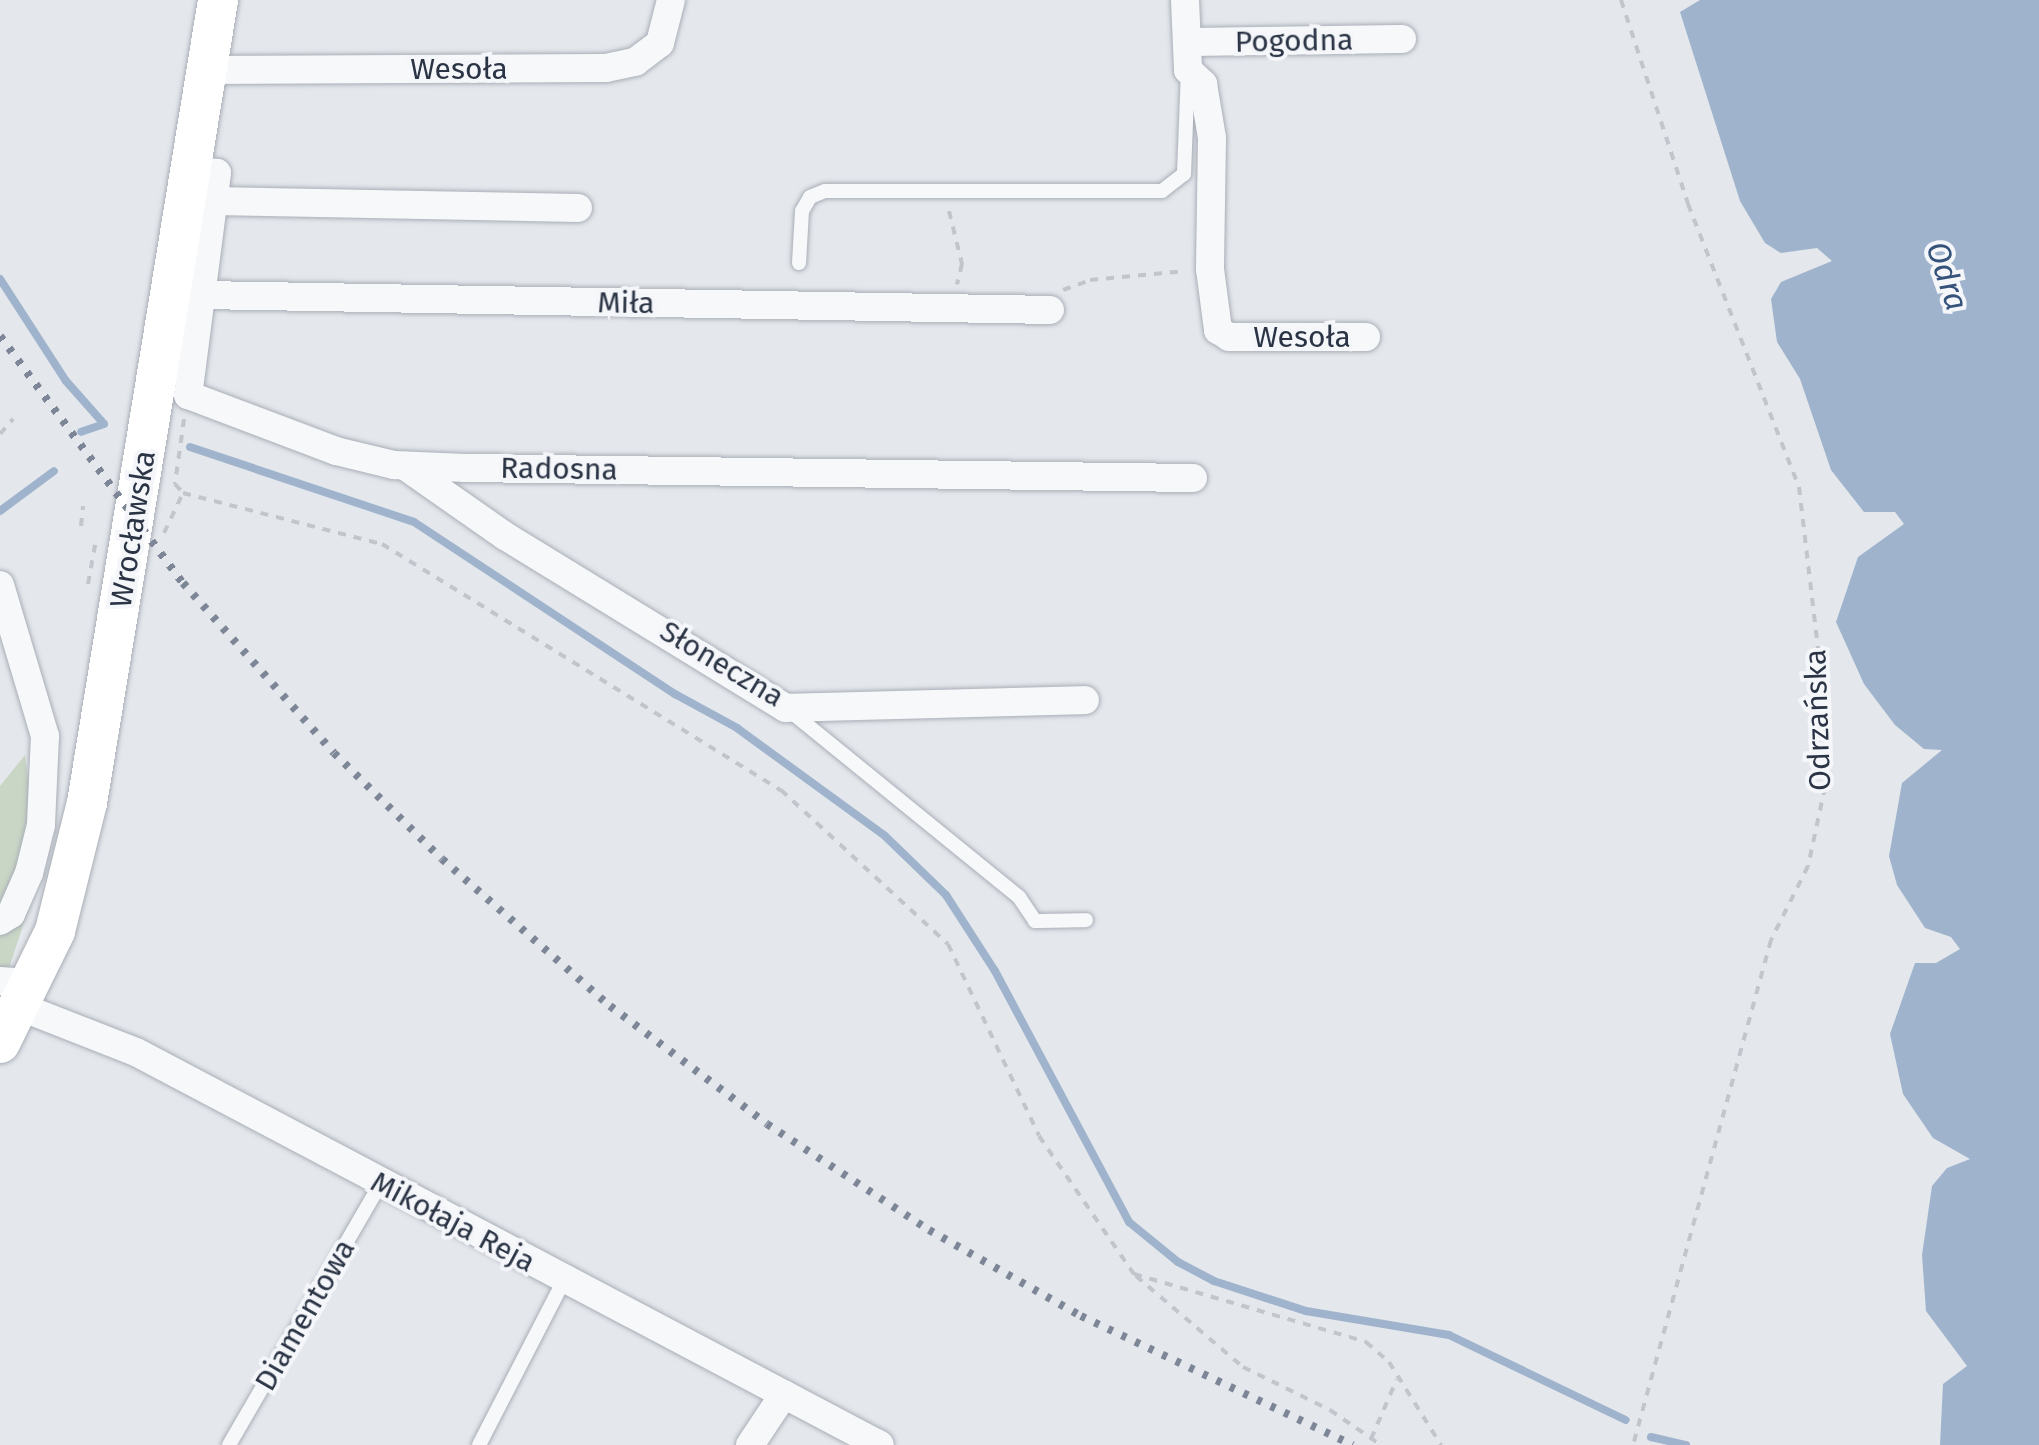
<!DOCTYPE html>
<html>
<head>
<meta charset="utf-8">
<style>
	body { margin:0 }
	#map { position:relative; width:2039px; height:1445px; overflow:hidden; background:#e4e7ec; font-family:"Fira Sans",sans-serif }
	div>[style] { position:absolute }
	.green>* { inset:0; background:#c9d6c5 }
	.water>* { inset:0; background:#9fb4cc }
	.stream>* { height:8px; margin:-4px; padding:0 4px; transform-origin:4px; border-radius:4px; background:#9fb4cc }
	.path>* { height:4px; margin-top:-2px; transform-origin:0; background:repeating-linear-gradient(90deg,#c2c5cb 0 8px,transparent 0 16px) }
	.roads { filter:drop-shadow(0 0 2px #a9aeb7) drop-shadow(0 0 2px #a9aeb7) }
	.lane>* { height:14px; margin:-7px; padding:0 7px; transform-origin:7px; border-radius:7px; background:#f7f8fa }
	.street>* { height:28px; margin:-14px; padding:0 14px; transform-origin:14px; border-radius:14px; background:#f7f8fa }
	.secondary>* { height:40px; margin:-20px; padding:0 20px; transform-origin:20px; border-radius:20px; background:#fff }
	.rail>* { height:8px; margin-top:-4px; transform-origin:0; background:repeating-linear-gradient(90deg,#7d8696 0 5px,transparent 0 15px) }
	span { translate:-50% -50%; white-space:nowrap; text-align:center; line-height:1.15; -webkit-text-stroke:8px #f4f6f9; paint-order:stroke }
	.street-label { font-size:30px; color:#2b3445 }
	.water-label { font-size:32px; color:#34527a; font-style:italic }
</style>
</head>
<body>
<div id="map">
	<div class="green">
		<i style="clip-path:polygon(25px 755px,41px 870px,0 996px,0 786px)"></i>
	</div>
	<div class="water">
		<i style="clip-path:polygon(1700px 0,2039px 0,2039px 1445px,1940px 1445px,1943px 1384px,1967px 1366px,1926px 1311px,1922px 1255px,1932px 1186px,1947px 1168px,1970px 1159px,1933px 1138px,1903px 1094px,1890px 1034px,1915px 963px,1936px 963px,1960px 949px,1951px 937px,1925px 928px,1897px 885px,1889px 856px,1902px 783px,1942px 750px,1924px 749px,1895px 725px,1864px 684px,1836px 622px,1858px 557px,1904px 524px,1895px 512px,1864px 512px,1831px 470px,1800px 379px,1777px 342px,1771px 299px,1781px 282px,1832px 261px,1817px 248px,1781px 253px,1765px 243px,1740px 201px,1680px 12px)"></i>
	</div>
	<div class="stream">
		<i style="left:0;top:279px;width:121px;rotate:57.1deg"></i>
		<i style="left:66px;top:381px;width:57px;rotate:48.5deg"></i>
		<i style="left:104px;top:424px;width:24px;rotate:161deg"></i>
		<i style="left:190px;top:447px;width:236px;rotate:18.5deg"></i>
		<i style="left:414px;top:522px;width:313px;rotate:33.4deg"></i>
		<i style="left:675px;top:694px;width:71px;rotate:28.7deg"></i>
		<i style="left:737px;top:728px;width:183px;rotate:36.1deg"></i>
		<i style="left:885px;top:836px;width:85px;rotate:44deg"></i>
		<i style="left:946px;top:895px;width:90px;rotate:57.2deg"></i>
		<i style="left:995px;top:971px;width:285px;rotate:61.9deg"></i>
		<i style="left:1129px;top:1222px;width:63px;rotate:39.2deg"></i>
		<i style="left:1178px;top:1262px;width:41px;rotate:27.8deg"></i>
		<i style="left:1214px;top:1281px;width:97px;rotate:18.1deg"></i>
		<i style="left:1306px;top:1311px;width:145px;rotate:9.5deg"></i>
		<i style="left:1449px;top:1335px;width:196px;rotate:25.7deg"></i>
		<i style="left:0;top:511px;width:67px;rotate:-36.5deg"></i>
		<i style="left:1651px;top:1437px;width:36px;rotate:13deg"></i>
	</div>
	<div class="path">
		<i style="left:1621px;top:0;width:215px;rotate:71.8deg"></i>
		<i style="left:1688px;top:204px;width:304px;rotate:68.6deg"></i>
		<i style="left:1799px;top:487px;width:205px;rotate:83.3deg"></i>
		<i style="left:1823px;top:691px;width:96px;rotate:88.8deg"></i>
		<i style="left:1825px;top:787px;width:81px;rotate:102.1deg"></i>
		<i style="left:1808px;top:866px;width:83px;rotate:116.6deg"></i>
		<i style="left:1771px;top:940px;width:524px;rotate:105.28deg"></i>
		<i style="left:949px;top:211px;width:55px;rotate:76.2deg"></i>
		<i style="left:962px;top:264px;width:21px;rotate:104deg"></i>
		<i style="left:1063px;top:290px;width:29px;rotate:-20deg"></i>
		<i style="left:1090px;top:280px;width:96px;rotate:-5.4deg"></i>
		<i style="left:184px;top:419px;width:66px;rotate:97.9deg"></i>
		<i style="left:175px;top:484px;width:12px;rotate:48deg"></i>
		<i style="left:183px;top:493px;width:205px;rotate:14.4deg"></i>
		<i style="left:382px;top:544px;width:469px;rotate:31.7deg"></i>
		<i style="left:781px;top:790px;width:227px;rotate:42.7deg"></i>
		<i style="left:948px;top:944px;width:212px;rotate:64.6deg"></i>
		<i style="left:1039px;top:1136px;width:168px;rotate:55.5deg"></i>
		<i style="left:1134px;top:1274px;width:242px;rotate:16.3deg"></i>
		<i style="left:1366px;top:1342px;width:30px;rotate:41deg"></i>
		<i style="left:1389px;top:1362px;width:98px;rotate:57.9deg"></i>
		<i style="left:0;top:434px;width:20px;rotate:-49deg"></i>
		<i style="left:81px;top:526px;width:20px;rotate:-84deg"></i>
		<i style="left:164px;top:533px;width:44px;rotate:-64.6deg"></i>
		<i style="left:88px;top:584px;width:45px;rotate:-79.7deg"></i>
		<i style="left:1136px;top:1276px;width:140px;rotate:40.4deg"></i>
		<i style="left:1243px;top:1367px;width:97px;rotate:26.3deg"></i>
		<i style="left:1330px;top:1410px;width:62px;rotate:34.5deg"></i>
		<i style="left:1371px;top:1439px;width:65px;rotate:-66.6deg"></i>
	</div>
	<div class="roads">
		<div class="lane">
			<i style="left:799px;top:263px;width:52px;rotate:-86.7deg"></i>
			<i style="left:802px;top:211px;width:16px;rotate:-60deg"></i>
			<i style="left:810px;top:197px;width:16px;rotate:-22deg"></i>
			<i style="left:825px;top:191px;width:337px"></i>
			<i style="left:1162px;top:191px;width:28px;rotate:-38deg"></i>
			<i style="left:1184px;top:174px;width:103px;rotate:-87.8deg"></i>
			<i style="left:790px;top:711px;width:295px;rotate:39.1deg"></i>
			<i style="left:1019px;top:897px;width:29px;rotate:56deg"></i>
			<i style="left:1035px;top:921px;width:51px;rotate:-1.1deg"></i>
			<i style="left:229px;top:1445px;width:302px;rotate:-59.9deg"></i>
			<i style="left:479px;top:1445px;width:186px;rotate:-62.7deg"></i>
		</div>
		<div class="street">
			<i style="left:1185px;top:0;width:70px;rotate:87.5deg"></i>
			<i style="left:1188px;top:70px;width:21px;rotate:43deg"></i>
			<i style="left:1203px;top:84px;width:55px;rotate:80.5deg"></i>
			<i style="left:1212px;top:138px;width:131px;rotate:90.9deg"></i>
			<i style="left:1210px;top:269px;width:62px;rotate:82.5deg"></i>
			<i style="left:1218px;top:330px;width:13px;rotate:32deg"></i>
			<i style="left:1229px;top:337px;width:137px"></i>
			<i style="left:1187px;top:42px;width:215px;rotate:-0.8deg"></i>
			<i style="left:206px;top:70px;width:400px;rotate:-0.3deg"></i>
			<i style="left:606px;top:68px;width:30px;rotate:-12deg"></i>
			<i style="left:635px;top:62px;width:31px;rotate:-37deg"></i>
			<i style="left:660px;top:43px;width:44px;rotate:-75.7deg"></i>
			<i style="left:190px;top:170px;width:27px;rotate:6deg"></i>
			<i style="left:217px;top:173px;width:224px;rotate:97.4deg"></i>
			<i style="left:188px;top:395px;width:158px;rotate:20.7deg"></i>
			<i style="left:336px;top:451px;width:60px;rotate:13.6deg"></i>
			<i style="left:394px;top:465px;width:72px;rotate:2.4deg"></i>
			<i style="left:466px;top:468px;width:727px;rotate:0.79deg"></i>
			<i style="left:215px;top:201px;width:363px;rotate:1.1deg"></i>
			<i style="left:202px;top:295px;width:848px;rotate:1.01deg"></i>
			<i style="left:405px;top:466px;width:122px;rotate:35deg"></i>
			<i style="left:505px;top:536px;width:329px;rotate:31.5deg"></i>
			<i style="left:786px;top:708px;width:299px;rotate:-1.5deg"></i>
			<i style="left:0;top:585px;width:158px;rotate:73.4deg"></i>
			<i style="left:45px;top:736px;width:89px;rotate:92.6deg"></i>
			<i style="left:41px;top:825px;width:49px;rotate:104deg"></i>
			<i style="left:29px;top:873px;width:45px;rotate:113.7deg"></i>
			<i style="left:11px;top:914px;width:13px;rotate:148deg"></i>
			<i style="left:0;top:981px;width:32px;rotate:4deg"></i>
			<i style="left:21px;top:1007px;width:123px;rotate:21.4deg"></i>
			<i style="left:136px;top:1052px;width:841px;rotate:27.84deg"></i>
			<i style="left:750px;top:1445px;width:61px;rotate:-56.3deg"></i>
		</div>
		<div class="secondary">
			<i style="left:0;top:1043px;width:125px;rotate:-63.8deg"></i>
			<i style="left:55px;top:931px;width:132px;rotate:-76deg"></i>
			<i style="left:87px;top:803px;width:814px;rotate:-80.73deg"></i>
		</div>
	</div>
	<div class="rail">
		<i style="left:0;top:336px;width:307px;rotate:53.5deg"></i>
		<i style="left:183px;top:583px;width:227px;rotate:48.4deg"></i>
		<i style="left:334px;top:753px;width:151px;rotate:44.5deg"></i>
		<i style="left:442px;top:859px;width:223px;rotate:41.2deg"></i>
		<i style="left:610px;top:1006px;width:196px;rotate:36.9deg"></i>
		<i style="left:767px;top:1124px;width:194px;rotate:33.2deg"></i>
		<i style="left:929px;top:1230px;width:175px;rotate:29.5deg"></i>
		<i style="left:1081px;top:1316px;width:301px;rotate:25.4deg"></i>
	</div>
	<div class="street-label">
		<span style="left:1294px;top:41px;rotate:-1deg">Pogodna</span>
		<span style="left:459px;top:69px">Wesoła</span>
		<span style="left:626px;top:303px;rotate:1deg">Miła</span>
		<span style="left:1302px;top:337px">Wesoła</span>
		<span style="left:559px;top:469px;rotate:1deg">Radosna</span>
		<span style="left:133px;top:529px;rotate:-81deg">Wrocławska</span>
		<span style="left:722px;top:664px;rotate:31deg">Słoneczna</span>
		<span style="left:1818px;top:720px;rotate:-92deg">Odrzańska</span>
		<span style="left:453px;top:1222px;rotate:28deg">Mikołaja Reja</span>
		<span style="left:305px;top:1315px;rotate:-60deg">Diamentowa</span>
	</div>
	<div class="water-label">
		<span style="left:1947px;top:276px;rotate:72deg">Odra</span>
	</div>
</div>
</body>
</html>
